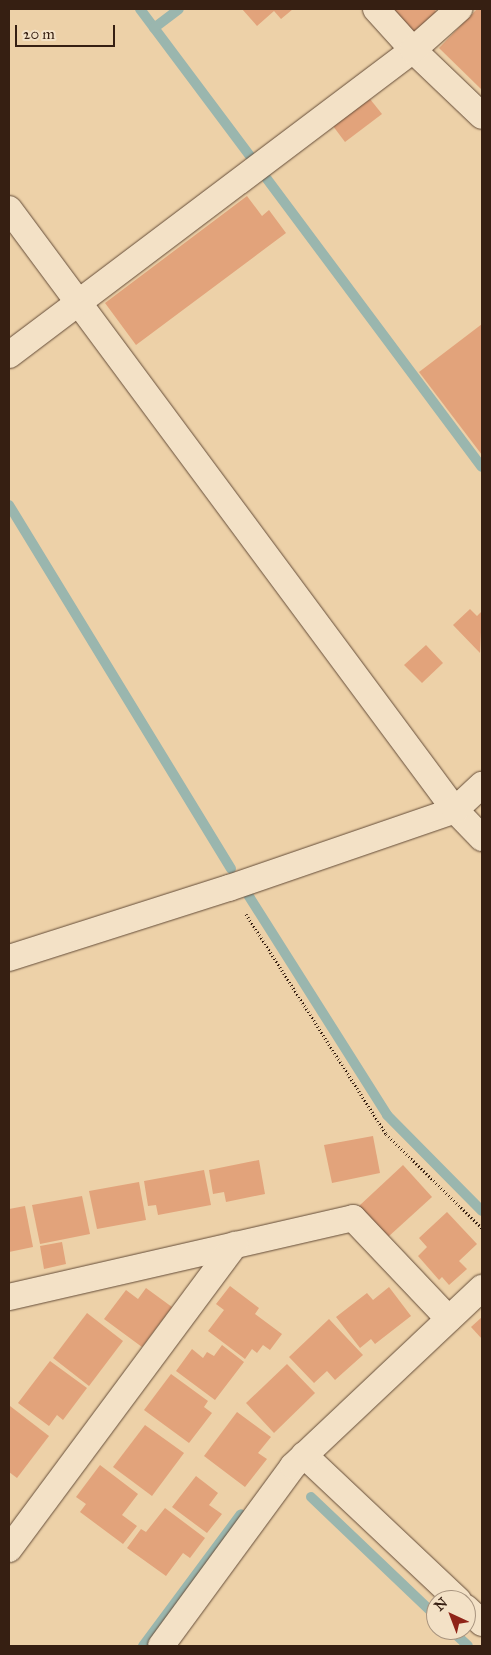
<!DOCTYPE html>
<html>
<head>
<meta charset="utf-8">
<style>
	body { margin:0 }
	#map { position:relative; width:491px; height:1655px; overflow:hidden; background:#edd1a8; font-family:"IM FELL Great Primer",serif }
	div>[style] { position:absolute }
	.stream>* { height:10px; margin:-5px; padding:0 5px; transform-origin:5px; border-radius:5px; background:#9ab6ae }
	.building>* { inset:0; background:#e2a37b }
	.path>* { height:3px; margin-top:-1.5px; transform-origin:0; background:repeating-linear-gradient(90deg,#361f12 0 1px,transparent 0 3.5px) }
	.roads { filter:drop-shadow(0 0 1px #644c38) drop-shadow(0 0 1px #644c38) }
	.minor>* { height:26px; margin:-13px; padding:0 13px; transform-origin:13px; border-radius:13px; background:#f3e1c6 }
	span { translate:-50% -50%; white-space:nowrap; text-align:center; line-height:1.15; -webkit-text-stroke:5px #f3e1c6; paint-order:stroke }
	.frame { position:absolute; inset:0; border:10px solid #361f12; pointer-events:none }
	.north { position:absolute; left:426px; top:1590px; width:50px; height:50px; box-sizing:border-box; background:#f3e1c6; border:1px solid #a7937e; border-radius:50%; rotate:317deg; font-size:14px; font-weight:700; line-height:20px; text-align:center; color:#361f12 }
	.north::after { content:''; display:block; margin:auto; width:18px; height:22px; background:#8f2418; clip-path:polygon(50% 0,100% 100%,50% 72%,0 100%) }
	.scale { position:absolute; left:15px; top:25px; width:100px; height:22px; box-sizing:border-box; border:2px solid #361f12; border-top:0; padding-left:6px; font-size:15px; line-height:18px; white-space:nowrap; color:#361f12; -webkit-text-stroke:4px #f3e1c6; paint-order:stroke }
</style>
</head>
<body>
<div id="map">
	<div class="stream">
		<i style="left:140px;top:9px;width:184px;rotate:53.2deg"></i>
		<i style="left:154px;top:28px;width:31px;rotate:-37deg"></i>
		<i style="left:267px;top:179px;width:359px;rotate:53.3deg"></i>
		<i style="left:9px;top:505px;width:426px;rotate:58.6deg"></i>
		<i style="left:252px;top:888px;width:7px;rotate:164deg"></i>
		<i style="left:245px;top:890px;width:266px;rotate:57.7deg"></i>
		<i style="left:387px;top:1115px;width:135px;rotate:45.3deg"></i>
		<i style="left:311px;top:1497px;width:173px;rotate:43.6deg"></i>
		<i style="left:451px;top:1630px;width:23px;rotate:43deg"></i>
		<i style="left:143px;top:1646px;width:164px;rotate:-53.4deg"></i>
	</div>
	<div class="building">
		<i style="clip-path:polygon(242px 9px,293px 9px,281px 19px,274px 11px,257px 26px)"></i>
		<i style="clip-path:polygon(390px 9px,434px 9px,437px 13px,413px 35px)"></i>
		<i style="clip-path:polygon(477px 9px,482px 9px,482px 90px,439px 48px)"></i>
		<i style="clip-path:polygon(370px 99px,382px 114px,345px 142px,333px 126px)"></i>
		<i style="clip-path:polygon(247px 196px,262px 216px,269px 210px,286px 233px,136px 345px,105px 303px)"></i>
		<i style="clip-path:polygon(482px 324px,482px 455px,419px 372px)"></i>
		<i style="clip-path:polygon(470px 609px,477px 616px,482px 611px,480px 653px,453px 625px)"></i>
		<i style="clip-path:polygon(426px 645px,443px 663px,422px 683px,404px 665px)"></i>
		<i style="clip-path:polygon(373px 1136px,380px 1173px,332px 1183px,324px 1145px)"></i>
		<i style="clip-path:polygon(259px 1160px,265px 1194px,226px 1202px,224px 1192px,213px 1194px,209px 1170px)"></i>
		<i style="clip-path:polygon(403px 1165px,432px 1197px,388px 1237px,359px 1206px)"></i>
		<i style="clip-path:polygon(204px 1170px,211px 1205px,158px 1215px,156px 1205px,148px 1206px,144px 1181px)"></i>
		<i style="clip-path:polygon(139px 1182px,146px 1220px,97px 1229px,89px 1191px)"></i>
		<i style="clip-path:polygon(82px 1196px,90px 1234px,40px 1244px,32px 1205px)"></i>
		<i style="clip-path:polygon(25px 1206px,33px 1247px,9px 1252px,9px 1209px)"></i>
		<i style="clip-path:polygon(447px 1212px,477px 1244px,459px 1261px,467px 1269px,449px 1285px,442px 1277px,439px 1280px,418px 1256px,427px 1247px,419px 1238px)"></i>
		<i style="clip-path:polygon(62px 1242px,66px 1264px,44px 1269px,40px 1246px)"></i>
		<i style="clip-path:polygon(230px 1286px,259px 1308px,255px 1314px,282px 1334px,270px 1350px,263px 1345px,257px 1353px,252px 1349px,245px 1359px,208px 1331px,224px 1310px,216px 1304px)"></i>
		<i style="clip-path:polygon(389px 1287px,411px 1316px,375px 1344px,371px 1339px,360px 1348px,336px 1317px,367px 1293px,373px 1300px)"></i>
		<i style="clip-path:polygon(146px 1288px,172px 1307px,142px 1347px,104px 1319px,126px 1290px,138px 1299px)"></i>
		<i style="clip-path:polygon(87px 1313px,123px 1341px,89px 1386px,53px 1358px)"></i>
		<i style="clip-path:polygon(482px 1317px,482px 1339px,471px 1327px)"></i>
		<i style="clip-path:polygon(329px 1319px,363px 1355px,335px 1380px,327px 1371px,314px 1383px,289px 1357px)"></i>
		<i style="clip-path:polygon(222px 1345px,244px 1362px,215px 1400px,176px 1371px,192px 1349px,203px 1358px,207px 1352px,214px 1356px)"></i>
		<i style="clip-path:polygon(50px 1361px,87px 1388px,63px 1420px,57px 1415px,49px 1426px,18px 1403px)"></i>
		<i style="clip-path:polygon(287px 1364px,315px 1393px,274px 1433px,246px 1403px)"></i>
		<i style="clip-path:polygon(171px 1374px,208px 1401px,204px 1407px,212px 1413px,189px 1443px,144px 1410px)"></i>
		<i style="clip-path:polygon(10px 1406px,49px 1436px,17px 1478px,9px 1472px)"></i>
		<i style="clip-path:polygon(237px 1412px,271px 1437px,258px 1453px,267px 1459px,245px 1487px,204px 1456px)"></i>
		<i style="clip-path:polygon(145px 1425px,184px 1453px,152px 1496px,113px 1467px)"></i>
		<i style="clip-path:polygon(100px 1465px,138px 1494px,122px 1515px,137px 1526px,123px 1544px,80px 1512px,86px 1504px,76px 1497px)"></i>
		<i style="clip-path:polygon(196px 1476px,218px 1493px,209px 1505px,222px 1514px,207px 1533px,172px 1507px)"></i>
		<i style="clip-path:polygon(165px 1508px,205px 1538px,190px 1558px,183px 1553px,166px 1576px,127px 1548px,141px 1529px,146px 1532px)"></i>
	</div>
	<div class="path">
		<i style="left:246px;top:914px;width:261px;rotate:57.5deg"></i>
		<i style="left:386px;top:1134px;width:134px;rotate:44.4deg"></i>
	</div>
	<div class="roads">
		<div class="minor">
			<i style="left:376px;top:9px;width:55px;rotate:47.9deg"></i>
			<i style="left:413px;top:50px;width:95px;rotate:43.7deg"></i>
			<i style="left:9px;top:209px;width:748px;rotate:53.42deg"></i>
			<i style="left:455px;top:810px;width:39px;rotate:46deg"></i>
			<i style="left:9px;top:355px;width:506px;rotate:-37.05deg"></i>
			<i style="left:413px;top:50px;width:62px;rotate:-41.7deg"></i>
			<i style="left:9px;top:958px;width:231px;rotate:-17.7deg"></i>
			<i style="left:229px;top:888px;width:239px;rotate:-19deg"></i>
			<i style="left:455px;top:810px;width:37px;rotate:-43deg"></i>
			<i style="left:9px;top:1297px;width:353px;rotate:-12.9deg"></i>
			<i style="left:353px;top:1218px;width:139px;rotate:46.5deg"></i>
			<i style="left:304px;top:1455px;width:212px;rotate:43.3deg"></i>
			<i style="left:9px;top:1549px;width:379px;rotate:-53.4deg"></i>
			<i style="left:466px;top:1608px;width:22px;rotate:43deg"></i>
			<i style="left:161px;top:1646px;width:223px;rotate:-53.7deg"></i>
			<i style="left:293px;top:1466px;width:260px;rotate:-43.3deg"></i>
		</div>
	</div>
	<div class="frame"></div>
	<div class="north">N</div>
	<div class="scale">20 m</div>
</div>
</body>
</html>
